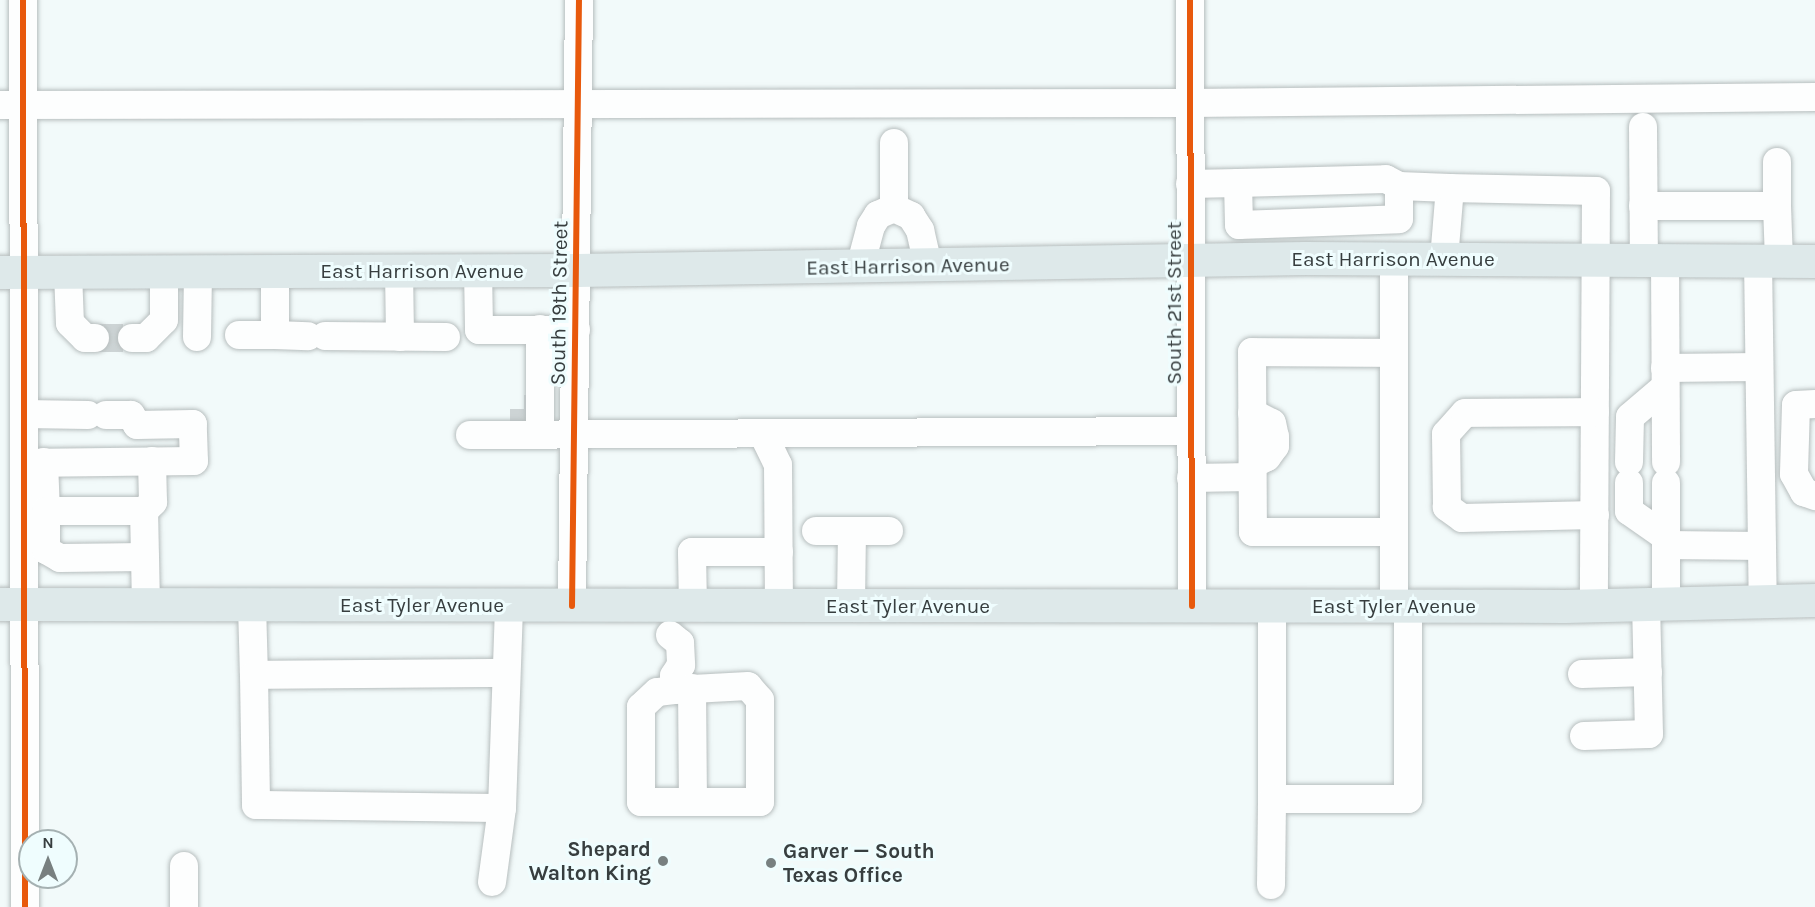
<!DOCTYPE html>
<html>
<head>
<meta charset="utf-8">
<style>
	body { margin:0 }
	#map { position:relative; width:1815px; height:907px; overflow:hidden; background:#f2fafa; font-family:Karla,sans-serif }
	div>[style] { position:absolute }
	.minor-tunnel>* { height:28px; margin-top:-14px; transform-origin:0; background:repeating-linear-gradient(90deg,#cdd4d5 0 28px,transparent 0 42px) }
	.roads { filter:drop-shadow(0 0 2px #b7bebe) drop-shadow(0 0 2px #b7bebe) }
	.minor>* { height:28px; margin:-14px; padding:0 14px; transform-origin:14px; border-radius:14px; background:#fdfefe }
	.major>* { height:33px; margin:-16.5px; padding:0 16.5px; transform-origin:16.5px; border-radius:16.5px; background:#dee9ea }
	.cycleway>* { height:6px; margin:-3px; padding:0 3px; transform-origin:3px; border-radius:3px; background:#e8590c }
	.dots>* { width:16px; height:16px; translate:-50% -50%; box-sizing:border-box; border:3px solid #effdfe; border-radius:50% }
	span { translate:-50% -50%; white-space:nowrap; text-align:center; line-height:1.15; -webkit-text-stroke:6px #effdfe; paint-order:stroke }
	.street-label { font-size:21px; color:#373e3f }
	.poi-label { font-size:21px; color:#373e3f; font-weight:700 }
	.right { translate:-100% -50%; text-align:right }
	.left { translate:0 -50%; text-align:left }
	.north { position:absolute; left:18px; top:829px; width:60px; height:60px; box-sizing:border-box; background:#effdfe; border:2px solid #a5b1b2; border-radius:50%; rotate:0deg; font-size:16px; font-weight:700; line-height:24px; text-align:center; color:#373e3f }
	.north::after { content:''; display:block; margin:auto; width:21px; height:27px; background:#788080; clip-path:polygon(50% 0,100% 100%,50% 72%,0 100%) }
</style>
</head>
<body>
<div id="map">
	<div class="minor-tunnel">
		<i style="left:95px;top:338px;width:37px"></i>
		<i style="left:524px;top:425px;width:16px;rotate:-90deg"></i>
		<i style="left:524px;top:409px;width:12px"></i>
	</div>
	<div class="roads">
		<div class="minor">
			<i style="left:23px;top:0;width:907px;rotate:89.87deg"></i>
			<i style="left:1190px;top:0;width:606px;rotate:89.81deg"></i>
			<i style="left:0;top:105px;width:1190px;rotate:-0.1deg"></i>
			<i style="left:1190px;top:103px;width:625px;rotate:-0.55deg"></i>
			<i style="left:1643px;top:127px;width:133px;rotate:89.6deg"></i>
			<i style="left:894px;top:143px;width:65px;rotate:90deg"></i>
			<i style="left:1777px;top:162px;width:44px;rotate:90deg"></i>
			<i style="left:1238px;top:183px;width:148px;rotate:-1.5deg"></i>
			<i style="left:1386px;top:179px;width:15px;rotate:28deg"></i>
			<i style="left:1399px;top:186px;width:51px;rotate:2.2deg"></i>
			<i style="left:1190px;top:184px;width:48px;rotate:-1.2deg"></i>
			<i style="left:1238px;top:183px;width:42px;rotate:88.6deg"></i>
			<i style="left:1239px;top:225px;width:160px;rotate:-2.1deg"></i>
			<i style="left:1399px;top:219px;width:33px;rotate:-90deg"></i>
			<i style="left:1643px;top:206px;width:134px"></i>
			<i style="left:1777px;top:206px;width:55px;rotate:87.9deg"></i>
			<i style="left:1444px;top:259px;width:71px;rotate:-85.2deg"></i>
			<i style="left:1450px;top:188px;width:146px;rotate:1.2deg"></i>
			<i style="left:1596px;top:191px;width:414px;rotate:90.3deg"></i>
			<i style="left:1665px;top:260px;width:202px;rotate:89.7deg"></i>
			<i style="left:1758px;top:260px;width:344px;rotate:89.2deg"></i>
			<i style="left:860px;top:267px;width:42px;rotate:-75deg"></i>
			<i style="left:871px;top:226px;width:13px;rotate:-58deg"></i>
			<i style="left:878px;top:215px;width:17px;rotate:-24deg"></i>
			<i style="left:894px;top:208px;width:19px;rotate:25deg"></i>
			<i style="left:911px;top:216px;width:17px;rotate:57deg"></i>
			<i style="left:920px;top:230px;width:37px;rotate:77deg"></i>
			<i style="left:478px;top:270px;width:60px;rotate:89deg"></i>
			<i style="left:479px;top:330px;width:97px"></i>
			<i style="left:399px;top:271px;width:66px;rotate:89.1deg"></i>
			<i style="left:68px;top:272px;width:51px;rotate:87.8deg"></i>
			<i style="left:70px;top:323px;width:21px;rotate:45deg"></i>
			<i style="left:85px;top:338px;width:10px"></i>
			<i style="left:239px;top:335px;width:36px"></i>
			<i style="left:275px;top:335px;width:64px;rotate:-90deg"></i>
			<i style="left:275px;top:335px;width:33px;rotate:2deg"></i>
			<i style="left:325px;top:336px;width:121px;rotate:0.5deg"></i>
			<i style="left:197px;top:337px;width:65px;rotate:-89.1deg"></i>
			<i style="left:132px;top:338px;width:14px"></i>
			<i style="left:146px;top:338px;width:25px;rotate:-45deg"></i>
			<i style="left:164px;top:320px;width:48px;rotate:-90deg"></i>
			<i style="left:1392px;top:353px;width:140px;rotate:-179.6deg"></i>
			<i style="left:1252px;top:352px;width:180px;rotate:89.7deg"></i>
			<i style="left:1253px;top:532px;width:141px"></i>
			<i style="left:1394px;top:532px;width:274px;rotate:-90deg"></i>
			<i style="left:1665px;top:368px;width:94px;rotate:-0.6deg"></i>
			<i style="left:1815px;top:404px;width:19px;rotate:177deg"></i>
			<i style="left:1796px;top:405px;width:69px;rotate:91.7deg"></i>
			<i style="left:1794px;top:474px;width:21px;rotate:61deg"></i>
			<i style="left:1804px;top:492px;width:12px;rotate:20deg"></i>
			<i style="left:1252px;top:413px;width:22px;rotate:27deg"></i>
			<i style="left:1272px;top:423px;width:14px;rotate:78deg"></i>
			<i style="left:1275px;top:437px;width:9px;rotate:90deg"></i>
			<i style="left:1275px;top:446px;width:14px;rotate:126deg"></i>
			<i style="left:1267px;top:457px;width:16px;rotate:153deg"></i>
			<i style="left:25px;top:414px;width:63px;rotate:0.9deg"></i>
			<i style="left:540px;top:434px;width:105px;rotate:-90deg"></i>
			<i style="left:763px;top:434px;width:34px;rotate:64deg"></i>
			<i style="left:778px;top:465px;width:141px;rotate:89.6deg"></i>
			<i style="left:470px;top:435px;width:721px;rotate:-0.32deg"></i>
			<i style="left:44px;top:462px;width:49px;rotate:87.7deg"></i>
			<i style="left:1629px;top:462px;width:45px;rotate:-88.7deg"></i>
			<i style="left:1630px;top:417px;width:46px;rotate:-40.6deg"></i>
			<i style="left:24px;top:463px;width:170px;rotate:-0.7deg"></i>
			<i style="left:194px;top:461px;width:37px;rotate:-92deg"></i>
			<i style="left:193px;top:424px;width:56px;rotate:179deg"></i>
			<i style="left:137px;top:425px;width:12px;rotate:-121deg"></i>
			<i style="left:131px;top:415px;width:25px;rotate:180deg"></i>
			<i style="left:1191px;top:478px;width:61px;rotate:-0.9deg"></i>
			<i style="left:1629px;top:483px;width:28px;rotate:90deg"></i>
			<i style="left:1629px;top:511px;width:45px;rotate:35.1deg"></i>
			<i style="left:1666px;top:483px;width:122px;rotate:90deg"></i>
			<i style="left:144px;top:511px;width:98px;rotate:180deg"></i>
			<i style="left:46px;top:511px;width:39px;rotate:90deg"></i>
			<i style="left:46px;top:550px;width:16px;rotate:30deg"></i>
			<i style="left:60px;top:558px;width:85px;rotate:-0.7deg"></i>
			<i style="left:1595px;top:515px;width:133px;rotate:178.7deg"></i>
			<i style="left:1462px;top:518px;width:19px;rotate:-144deg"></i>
			<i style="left:1447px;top:507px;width:73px;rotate:-90.8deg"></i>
			<i style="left:1446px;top:434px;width:28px;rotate:-48deg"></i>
			<i style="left:1465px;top:413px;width:130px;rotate:-0.4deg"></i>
			<i style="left:816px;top:531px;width:36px"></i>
			<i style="left:852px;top:531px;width:75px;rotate:90.8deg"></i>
			<i style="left:852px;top:531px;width:37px"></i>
			<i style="left:1394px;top:532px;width:74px;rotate:90deg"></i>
			<i style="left:1666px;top:545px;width:96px;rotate:0.6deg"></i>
			<i style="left:146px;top:605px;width:94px;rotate:-91.2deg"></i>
			<i style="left:144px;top:511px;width:13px;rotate:-45deg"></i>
			<i style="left:153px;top:502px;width:41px;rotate:-91.4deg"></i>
			<i style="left:252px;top:605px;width:70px;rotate:88.4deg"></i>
			<i style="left:254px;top:675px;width:252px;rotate:-0.5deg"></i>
			<i style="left:572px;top:606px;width:606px;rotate:-89.34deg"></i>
			<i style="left:693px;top:606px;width:54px;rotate:-91.1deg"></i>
			<i style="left:692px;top:552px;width:87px"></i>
			<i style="left:1272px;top:606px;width:193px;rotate:90deg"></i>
			<i style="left:1272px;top:799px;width:136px"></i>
			<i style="left:1408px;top:799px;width:193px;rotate:-90deg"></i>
			<i style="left:670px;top:635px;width:13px;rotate:39deg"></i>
			<i style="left:680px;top:643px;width:22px;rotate:87deg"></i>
			<i style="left:681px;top:665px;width:13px;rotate:122deg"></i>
			<i style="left:674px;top:676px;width:14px;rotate:90deg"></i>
			<i style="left:674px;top:690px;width:17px;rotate:173deg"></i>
			<i style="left:657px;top:692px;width:22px;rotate:137deg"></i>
			<i style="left:641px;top:707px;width:95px;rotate:90deg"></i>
			<i style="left:641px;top:802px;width:119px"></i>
			<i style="left:760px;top:802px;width:102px;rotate:-90deg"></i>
			<i style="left:760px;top:700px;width:18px;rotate:-131deg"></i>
			<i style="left:748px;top:686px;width:74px;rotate:176.9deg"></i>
			<i style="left:1582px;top:674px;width:66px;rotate:-1.7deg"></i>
			<i style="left:254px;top:675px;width:130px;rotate:89.1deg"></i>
			<i style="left:256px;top:805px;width:246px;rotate:0.7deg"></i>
			<i style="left:692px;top:688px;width:114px;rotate:89.5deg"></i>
			<i style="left:1584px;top:736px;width:65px;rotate:-1.8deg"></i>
			<i style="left:1649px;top:734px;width:129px;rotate:-91.3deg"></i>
			<i style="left:184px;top:866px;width:41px;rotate:90deg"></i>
			<i style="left:492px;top:882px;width:75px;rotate:-82.3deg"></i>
			<i style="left:502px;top:808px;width:202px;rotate:-88deg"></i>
			<i style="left:1271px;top:885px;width:86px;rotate:-89.3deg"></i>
		</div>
		<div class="major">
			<i style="left:0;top:272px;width:577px;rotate:-0.2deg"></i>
			<i style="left:577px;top:270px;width:728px;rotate:-0.94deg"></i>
			<i style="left:1305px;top:258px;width:510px;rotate:0.34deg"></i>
			<i style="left:0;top:604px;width:1565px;rotate:0.07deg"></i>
			<i style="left:1565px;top:606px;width:250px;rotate:-1.4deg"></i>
		</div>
	</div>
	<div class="cycleway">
		<i style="left:23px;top:0;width:907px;rotate:89.87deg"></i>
		<i style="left:1190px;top:0;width:606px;rotate:89.81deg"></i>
		<i style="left:572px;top:606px;width:606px;rotate:-89.34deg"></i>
	</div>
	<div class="dots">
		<i style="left:663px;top:861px;background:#788080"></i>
		<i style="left:771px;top:863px;background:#788080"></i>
	</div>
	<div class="street-label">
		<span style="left:1393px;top:259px">East Harrison Avenue</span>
		<span style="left:908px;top:266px;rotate:-1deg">East Harrison Avenue</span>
		<span style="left:422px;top:271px">East Harrison Avenue</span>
		<span style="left:559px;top:303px;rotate:-89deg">South 19th Street</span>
		<span style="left:1174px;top:303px;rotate:-90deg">South 21st Street</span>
		<span style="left:422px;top:605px">East Tyler Avenue</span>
		<span style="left:908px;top:606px">East Tyler Avenue</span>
		<span style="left:1394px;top:606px">East Tyler Avenue</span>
	</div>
	<div class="poi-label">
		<span class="right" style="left:651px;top:861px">Shepard<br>Walton King</span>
		<span class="left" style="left:783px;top:863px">Garver — South<br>Texas Office</span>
	</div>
	<div class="north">N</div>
</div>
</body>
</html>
